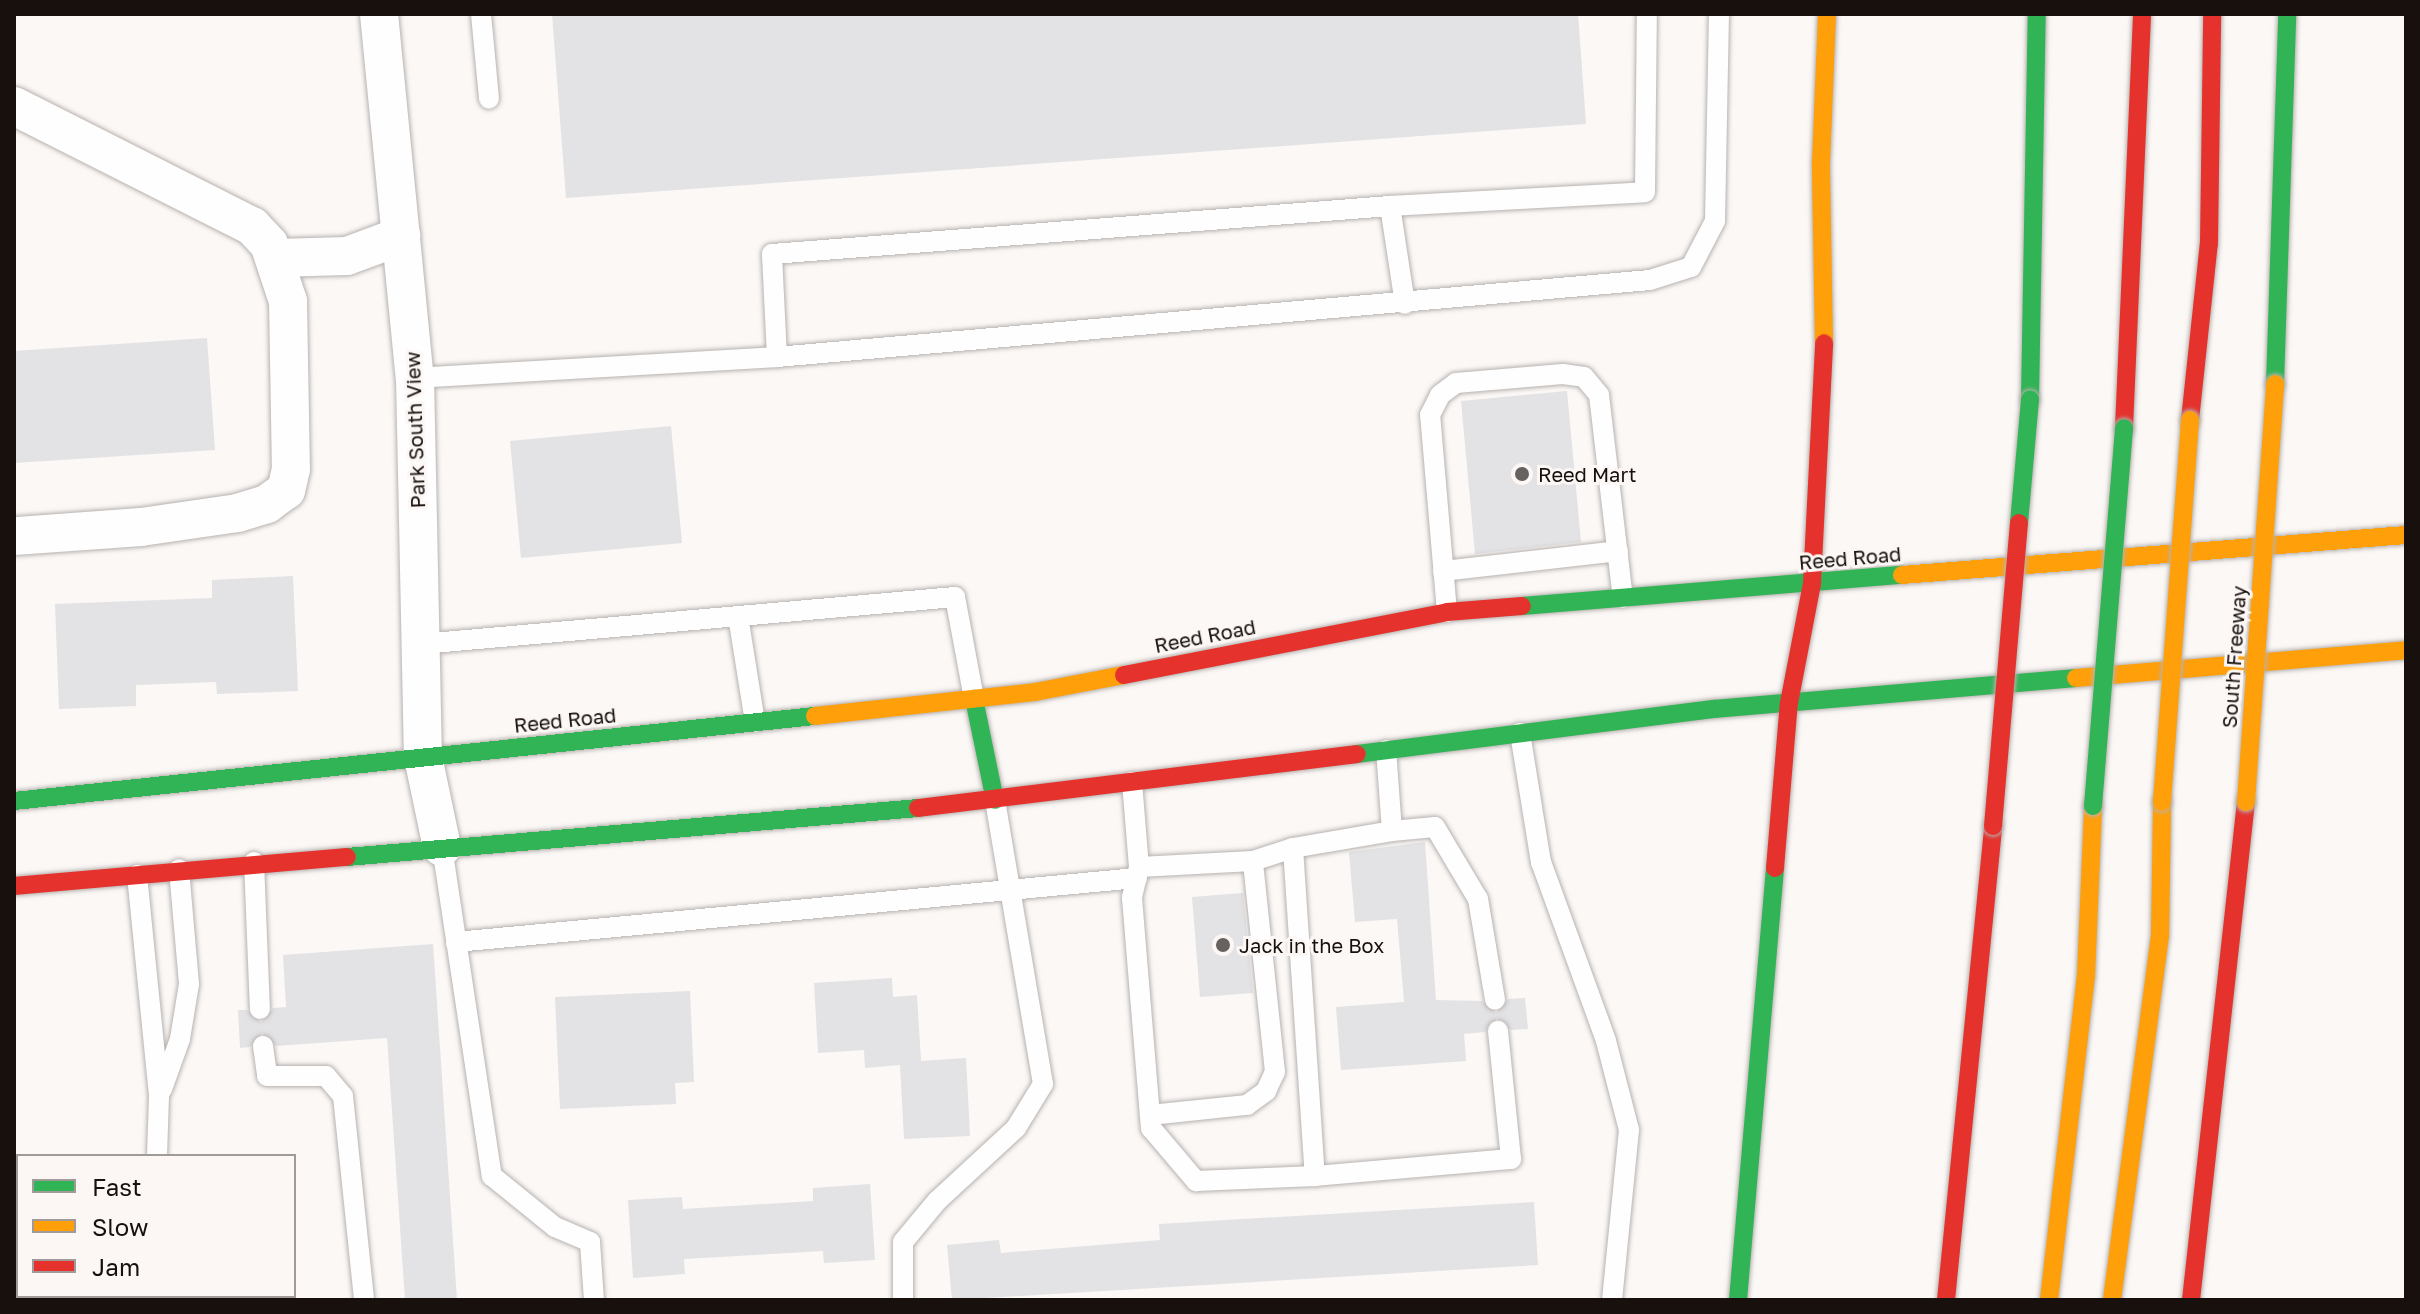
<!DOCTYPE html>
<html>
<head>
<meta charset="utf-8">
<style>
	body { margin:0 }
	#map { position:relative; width:2420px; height:1314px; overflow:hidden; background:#fbf8f6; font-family:"Golos Text",sans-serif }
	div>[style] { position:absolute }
	.building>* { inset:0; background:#e3e2e5 }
	.roads { filter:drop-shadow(0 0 2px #b7b2af) drop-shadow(0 0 2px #b7b2af) }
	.lane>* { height:20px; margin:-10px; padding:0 10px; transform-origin:10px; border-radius:10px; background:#fefefe }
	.street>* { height:38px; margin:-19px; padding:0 19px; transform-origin:19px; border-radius:19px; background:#fefefe }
	.fast>* { height:18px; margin:-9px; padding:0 9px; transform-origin:9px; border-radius:9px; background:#30b455 }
	.slow>* { height:18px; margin:-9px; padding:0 9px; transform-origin:9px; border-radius:9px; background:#ff9f0a }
	.jam>* { height:18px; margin:-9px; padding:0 9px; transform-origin:9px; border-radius:9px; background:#e5322d }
	.bridges { filter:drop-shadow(0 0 2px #b7b2af) drop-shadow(0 0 2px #b7b2af) }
	.fast-bridge>* { height:18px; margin:-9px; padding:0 9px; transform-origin:9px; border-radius:9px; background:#30b455 }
	.slow-bridge>* { height:18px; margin:-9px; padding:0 9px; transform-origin:9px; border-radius:9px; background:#ff9f0a }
	.jam-bridge>* { height:18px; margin:-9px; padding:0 9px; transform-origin:9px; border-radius:9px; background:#e5322d }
	.dots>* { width:22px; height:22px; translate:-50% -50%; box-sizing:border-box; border:4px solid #fcf7f5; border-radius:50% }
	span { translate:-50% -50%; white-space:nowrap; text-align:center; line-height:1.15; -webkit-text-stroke:6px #fcf7f5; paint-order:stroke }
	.street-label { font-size:20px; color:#17100d }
	.poi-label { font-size:20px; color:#17100d }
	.left { translate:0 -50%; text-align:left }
	.frame { position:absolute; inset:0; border:16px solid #17100d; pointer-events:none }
	.legend { position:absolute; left:16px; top:1154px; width:280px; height:144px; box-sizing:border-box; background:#fcf7f5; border:2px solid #a09b98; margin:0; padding:10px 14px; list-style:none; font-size:24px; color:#17100d }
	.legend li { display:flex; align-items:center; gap:16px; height:40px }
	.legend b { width:40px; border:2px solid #a09b98 }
</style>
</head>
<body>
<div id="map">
	<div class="building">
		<i style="clip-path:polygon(552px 14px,1578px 14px,1586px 124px,566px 198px)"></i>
		<i style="clip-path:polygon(207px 338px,215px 450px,14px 463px,14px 351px)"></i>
		<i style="clip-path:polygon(1567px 391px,1581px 542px,1475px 554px,1461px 401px)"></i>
		<i style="clip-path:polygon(671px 426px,682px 543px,521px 558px,510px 441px)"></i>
		<i style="clip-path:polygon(293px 576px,298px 691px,217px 694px,216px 682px,136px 685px,136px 706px,59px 709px,55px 604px,212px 598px,212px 580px)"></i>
		<i style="clip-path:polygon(1425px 842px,1436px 1000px,1482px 1001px,1496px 1013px,1508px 999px,1525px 998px,1528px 1029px,1511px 1030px,1497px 1018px,1485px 1032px,1464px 1034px,1466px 1061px,1341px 1070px,1336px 1007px,1404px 1002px,1397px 919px,1355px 922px,1349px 852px)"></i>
		<i style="clip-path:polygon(1243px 893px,1253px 993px,1200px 997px,1192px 897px)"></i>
		<i style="clip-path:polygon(433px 944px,457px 1300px,405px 1300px,387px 1038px,276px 1046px,262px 1033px,250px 1047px,240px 1048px,238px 1010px,247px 1010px,261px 1022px,273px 1008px,286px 1007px,283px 955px)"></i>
		<i style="clip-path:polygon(892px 978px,893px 997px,917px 995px,921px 1061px,966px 1058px,970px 1136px,904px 1139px,900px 1065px,865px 1068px,864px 1050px,818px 1053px,814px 983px)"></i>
		<i style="clip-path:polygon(690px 991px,694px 1082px,675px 1083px,676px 1104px,560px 1109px,555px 997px)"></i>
		<i style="clip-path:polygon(870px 1184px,875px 1260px,824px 1263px,823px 1251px,684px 1259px,685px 1274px,633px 1278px,628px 1200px,682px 1197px,683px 1209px,813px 1201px,813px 1188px)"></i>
		<i style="clip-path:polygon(1534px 1202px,1538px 1265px,952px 1300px,947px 1245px,999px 1240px,1001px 1253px,1160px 1240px,1159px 1224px)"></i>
	</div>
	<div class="roads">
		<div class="lane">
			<i style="left:481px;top:14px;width:85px;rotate:84.6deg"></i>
			<i style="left:1390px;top:206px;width:255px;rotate:-3.1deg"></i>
			<i style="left:1645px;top:192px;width:178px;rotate:-89.4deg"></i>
			<i style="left:777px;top:357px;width:103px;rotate:-92.8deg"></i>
			<i style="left:772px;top:254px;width:620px;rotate:-4.44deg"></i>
			<i style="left:1390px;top:206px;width:99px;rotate:81.3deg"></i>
			<i style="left:415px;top:378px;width:363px;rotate:-3.3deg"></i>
			<i style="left:777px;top:357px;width:876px;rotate:-5.04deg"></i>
			<i style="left:1650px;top:280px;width:43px;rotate:-17.6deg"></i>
			<i style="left:1691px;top:267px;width:52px;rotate:-62.4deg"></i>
			<i style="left:1715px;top:221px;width:207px;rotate:-88.9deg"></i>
			<i style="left:1443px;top:571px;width:176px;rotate:-6.5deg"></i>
			<i style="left:1447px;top:612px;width:198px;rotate:-94.9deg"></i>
			<i style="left:1430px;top:415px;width:22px;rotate:-63deg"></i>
			<i style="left:1440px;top:395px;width:20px;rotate:-37deg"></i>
			<i style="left:1456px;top:383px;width:107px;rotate:-4.8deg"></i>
			<i style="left:1563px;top:374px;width:21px;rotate:8deg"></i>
			<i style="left:1584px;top:377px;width:23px;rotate:50deg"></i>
			<i style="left:1599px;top:395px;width:204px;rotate:83.3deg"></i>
			<i style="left:738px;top:616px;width:107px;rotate:80.9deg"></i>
			<i style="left:421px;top:644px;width:536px;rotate:-5.03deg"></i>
			<i style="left:955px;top:597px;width:104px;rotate:79.4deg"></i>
			<i style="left:1520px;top:733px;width:131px;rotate:80.8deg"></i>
			<i style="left:1541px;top:862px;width:190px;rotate:70deg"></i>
			<i style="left:1606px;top:1041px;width:92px;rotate:75.5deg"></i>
			<i style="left:1629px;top:1130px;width:171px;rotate:95.7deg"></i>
			<i style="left:1132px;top:782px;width:85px;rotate:85.3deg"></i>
			<i style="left:1139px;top:867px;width:114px;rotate:-3deg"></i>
			<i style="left:1253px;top:861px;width:42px;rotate:-18deg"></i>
			<i style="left:1293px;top:848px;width:100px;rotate:-9.7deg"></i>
			<i style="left:1392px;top:831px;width:81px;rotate:-94.2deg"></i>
			<i style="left:1392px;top:831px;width:43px;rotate:-5.3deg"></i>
			<i style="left:1435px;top:827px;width:84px;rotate:59.2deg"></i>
			<i style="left:1478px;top:899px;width:102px;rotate:80.4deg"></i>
			<i style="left:442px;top:847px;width:333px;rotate:81.4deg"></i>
			<i style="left:492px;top:1176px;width:81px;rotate:39deg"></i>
			<i style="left:555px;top:1227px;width:38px;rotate:23deg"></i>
			<i style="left:590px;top:1242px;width:58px;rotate:86.1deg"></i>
			<i style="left:1293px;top:848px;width:329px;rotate:86.2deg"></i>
			<i style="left:1315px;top:1176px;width:197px;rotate:-5deg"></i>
			<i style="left:1511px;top:1159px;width:129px;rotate:-95.8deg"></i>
			<i style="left:254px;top:862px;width:147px;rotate:87.7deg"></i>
			<i style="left:1139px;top:867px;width:32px;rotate:103deg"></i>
			<i style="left:1132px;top:898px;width:231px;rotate:85.3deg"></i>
			<i style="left:1151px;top:1128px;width:70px;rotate:49.7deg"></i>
			<i style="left:1196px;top:1181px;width:119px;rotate:-2.4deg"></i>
			<i style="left:137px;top:875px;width:222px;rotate:84.3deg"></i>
			<i style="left:159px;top:1096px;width:60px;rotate:91.9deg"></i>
			<i style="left:456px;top:942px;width:684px;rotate:-5.37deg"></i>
			<i style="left:263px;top:1046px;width:30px;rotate:82deg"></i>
			<i style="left:267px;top:1076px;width:59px"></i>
			<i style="left:326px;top:1076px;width:26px;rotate:50deg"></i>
			<i style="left:343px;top:1096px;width:205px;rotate:84.1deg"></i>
			<i style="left:162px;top:1089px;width:53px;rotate:-70.2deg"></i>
			<i style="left:180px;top:1039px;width:56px;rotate:-80.7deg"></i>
			<i style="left:189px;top:984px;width:115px;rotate:-95deg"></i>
			<i style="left:1150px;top:1115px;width:98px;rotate:-5.9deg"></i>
			<i style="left:1247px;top:1105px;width:24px;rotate:-36deg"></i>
			<i style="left:1266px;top:1091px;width:21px;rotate:-65deg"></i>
			<i style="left:1275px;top:1072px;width:212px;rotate:-96deg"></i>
			<i style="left:177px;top:1296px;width:4px;rotate:63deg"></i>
			<i style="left:903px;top:1300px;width:58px;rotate:-90deg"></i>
			<i style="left:903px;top:1242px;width:53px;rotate:-50.3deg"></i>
			<i style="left:937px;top:1201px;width:108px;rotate:-42.7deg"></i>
			<i style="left:1016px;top:1128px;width:52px;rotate:-58.5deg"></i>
			<i style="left:1043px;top:1084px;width:288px;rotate:-99.6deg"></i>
		</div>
		<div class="street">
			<i style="left:379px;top:14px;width:366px;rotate:84.4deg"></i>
			<i style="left:415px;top:378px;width:379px;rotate:88.8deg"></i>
			<i style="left:423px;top:757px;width:92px;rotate:78.1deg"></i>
			<i style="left:14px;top:106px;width:267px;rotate:26.8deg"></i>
			<i style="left:252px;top:226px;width:25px;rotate:47deg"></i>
			<i style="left:269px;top:244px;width:60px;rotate:71.6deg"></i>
			<i style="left:288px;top:301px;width:168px;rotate:89deg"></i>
			<i style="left:291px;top:469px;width:22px;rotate:103deg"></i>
			<i style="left:286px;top:490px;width:24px;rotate:144deg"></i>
			<i style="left:267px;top:504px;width:30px;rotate:163deg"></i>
			<i style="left:238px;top:513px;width:98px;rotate:171.8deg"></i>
			<i style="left:141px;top:527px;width:127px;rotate:175.9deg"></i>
			<i style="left:276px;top:258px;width:71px;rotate:-1.6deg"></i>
			<i style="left:347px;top:256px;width:58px;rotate:-20.3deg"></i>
		</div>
		<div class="fast">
			<i style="left:2275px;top:384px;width:370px;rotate:-88.1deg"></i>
			<i style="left:2030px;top:399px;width:385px;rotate:-89deg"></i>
			<i style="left:1522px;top:606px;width:381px;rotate:-4.7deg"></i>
			<i style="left:974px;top:699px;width:103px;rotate:78.3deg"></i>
			<i style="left:1357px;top:754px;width:360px;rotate:-7.2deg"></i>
			<i style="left:1714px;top:709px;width:363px;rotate:-4.9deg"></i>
			<i style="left:14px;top:801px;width:805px;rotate:-6.06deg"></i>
			<i style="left:347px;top:857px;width:573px;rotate:-4.9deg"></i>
			<i style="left:1738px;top:1300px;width:434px;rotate:-85.1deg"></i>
		</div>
		<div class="slow">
			<i style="left:1824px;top:343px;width:180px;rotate:-91deg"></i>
			<i style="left:1821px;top:163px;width:149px;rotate:-87.7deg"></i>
			<i style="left:1902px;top:575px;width:506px;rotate:-4.54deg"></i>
			<i style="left:2076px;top:678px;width:331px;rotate:-4.8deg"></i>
			<i style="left:815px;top:716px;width:221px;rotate:-6.2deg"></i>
			<i style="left:1035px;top:692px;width:91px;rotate:-10.8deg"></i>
			<i style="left:2049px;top:1300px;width:326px;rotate:-83.5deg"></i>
			<i style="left:2086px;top:976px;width:170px;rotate:-87.6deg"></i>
			<i style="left:2112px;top:1300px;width:367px;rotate:-82.5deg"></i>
			<i style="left:2160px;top:936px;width:134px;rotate:-89.1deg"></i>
		</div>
		<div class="jam">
			<i style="left:2190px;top:420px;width:178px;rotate:-83.9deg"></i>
			<i style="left:2209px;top:243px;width:229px;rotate:-89.2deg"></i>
			<i style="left:2124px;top:428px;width:414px;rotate:-87.5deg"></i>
			<i style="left:1124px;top:675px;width:329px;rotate:-11deg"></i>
			<i style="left:1447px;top:612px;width:75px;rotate:-4.6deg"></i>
			<i style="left:918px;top:808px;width:442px;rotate:-7deg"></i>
			<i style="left:1775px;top:868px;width:166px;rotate:-85.2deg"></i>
			<i style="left:1789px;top:703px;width:122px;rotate:-79.1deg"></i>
			<i style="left:1812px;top:583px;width:240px;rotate:-87.1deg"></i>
			<i style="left:14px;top:886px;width:334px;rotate:-5deg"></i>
			<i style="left:1946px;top:1300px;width:476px;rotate:-84.3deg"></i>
			<i style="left:2191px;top:1300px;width:501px;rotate:-83.7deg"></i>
		</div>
	</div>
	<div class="bridges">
		<div class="fast-bridge">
			<i style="left:2019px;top:523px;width:124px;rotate:-84.9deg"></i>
			<i style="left:2093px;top:806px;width:379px;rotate:-85.3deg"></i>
		</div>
		<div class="slow-bridge">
			<i style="left:2162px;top:802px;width:383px;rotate:-85.8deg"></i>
			<i style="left:2246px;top:802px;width:419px;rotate:-86deg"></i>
		</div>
		<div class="jam-bridge">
			<i style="left:1993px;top:826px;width:304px;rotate:-85.1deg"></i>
		</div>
	</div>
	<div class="dots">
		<i style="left:1522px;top:474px;background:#67615f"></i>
		<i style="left:1223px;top:945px;background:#67615f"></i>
	</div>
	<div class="street-label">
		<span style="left:415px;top:430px;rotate:-92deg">Park South View</span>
		<span style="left:1850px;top:558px;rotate:-5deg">Reed Road</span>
		<span style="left:1205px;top:636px;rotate:-11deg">Reed Road</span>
		<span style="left:2234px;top:657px;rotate:-86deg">South Freeway</span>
		<span style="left:565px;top:720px;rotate:-6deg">Reed Road</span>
	</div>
	<div class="poi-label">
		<span class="left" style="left:1538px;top:474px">Reed Mart</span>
		<span class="left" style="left:1239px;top:945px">Jack in the Box</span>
	</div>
	<div class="frame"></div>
	<ul class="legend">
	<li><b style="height:10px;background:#30b455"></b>Fast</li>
	<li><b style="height:10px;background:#ff9f0a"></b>Slow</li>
	<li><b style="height:10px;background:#e5322d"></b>Jam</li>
	</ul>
</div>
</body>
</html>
